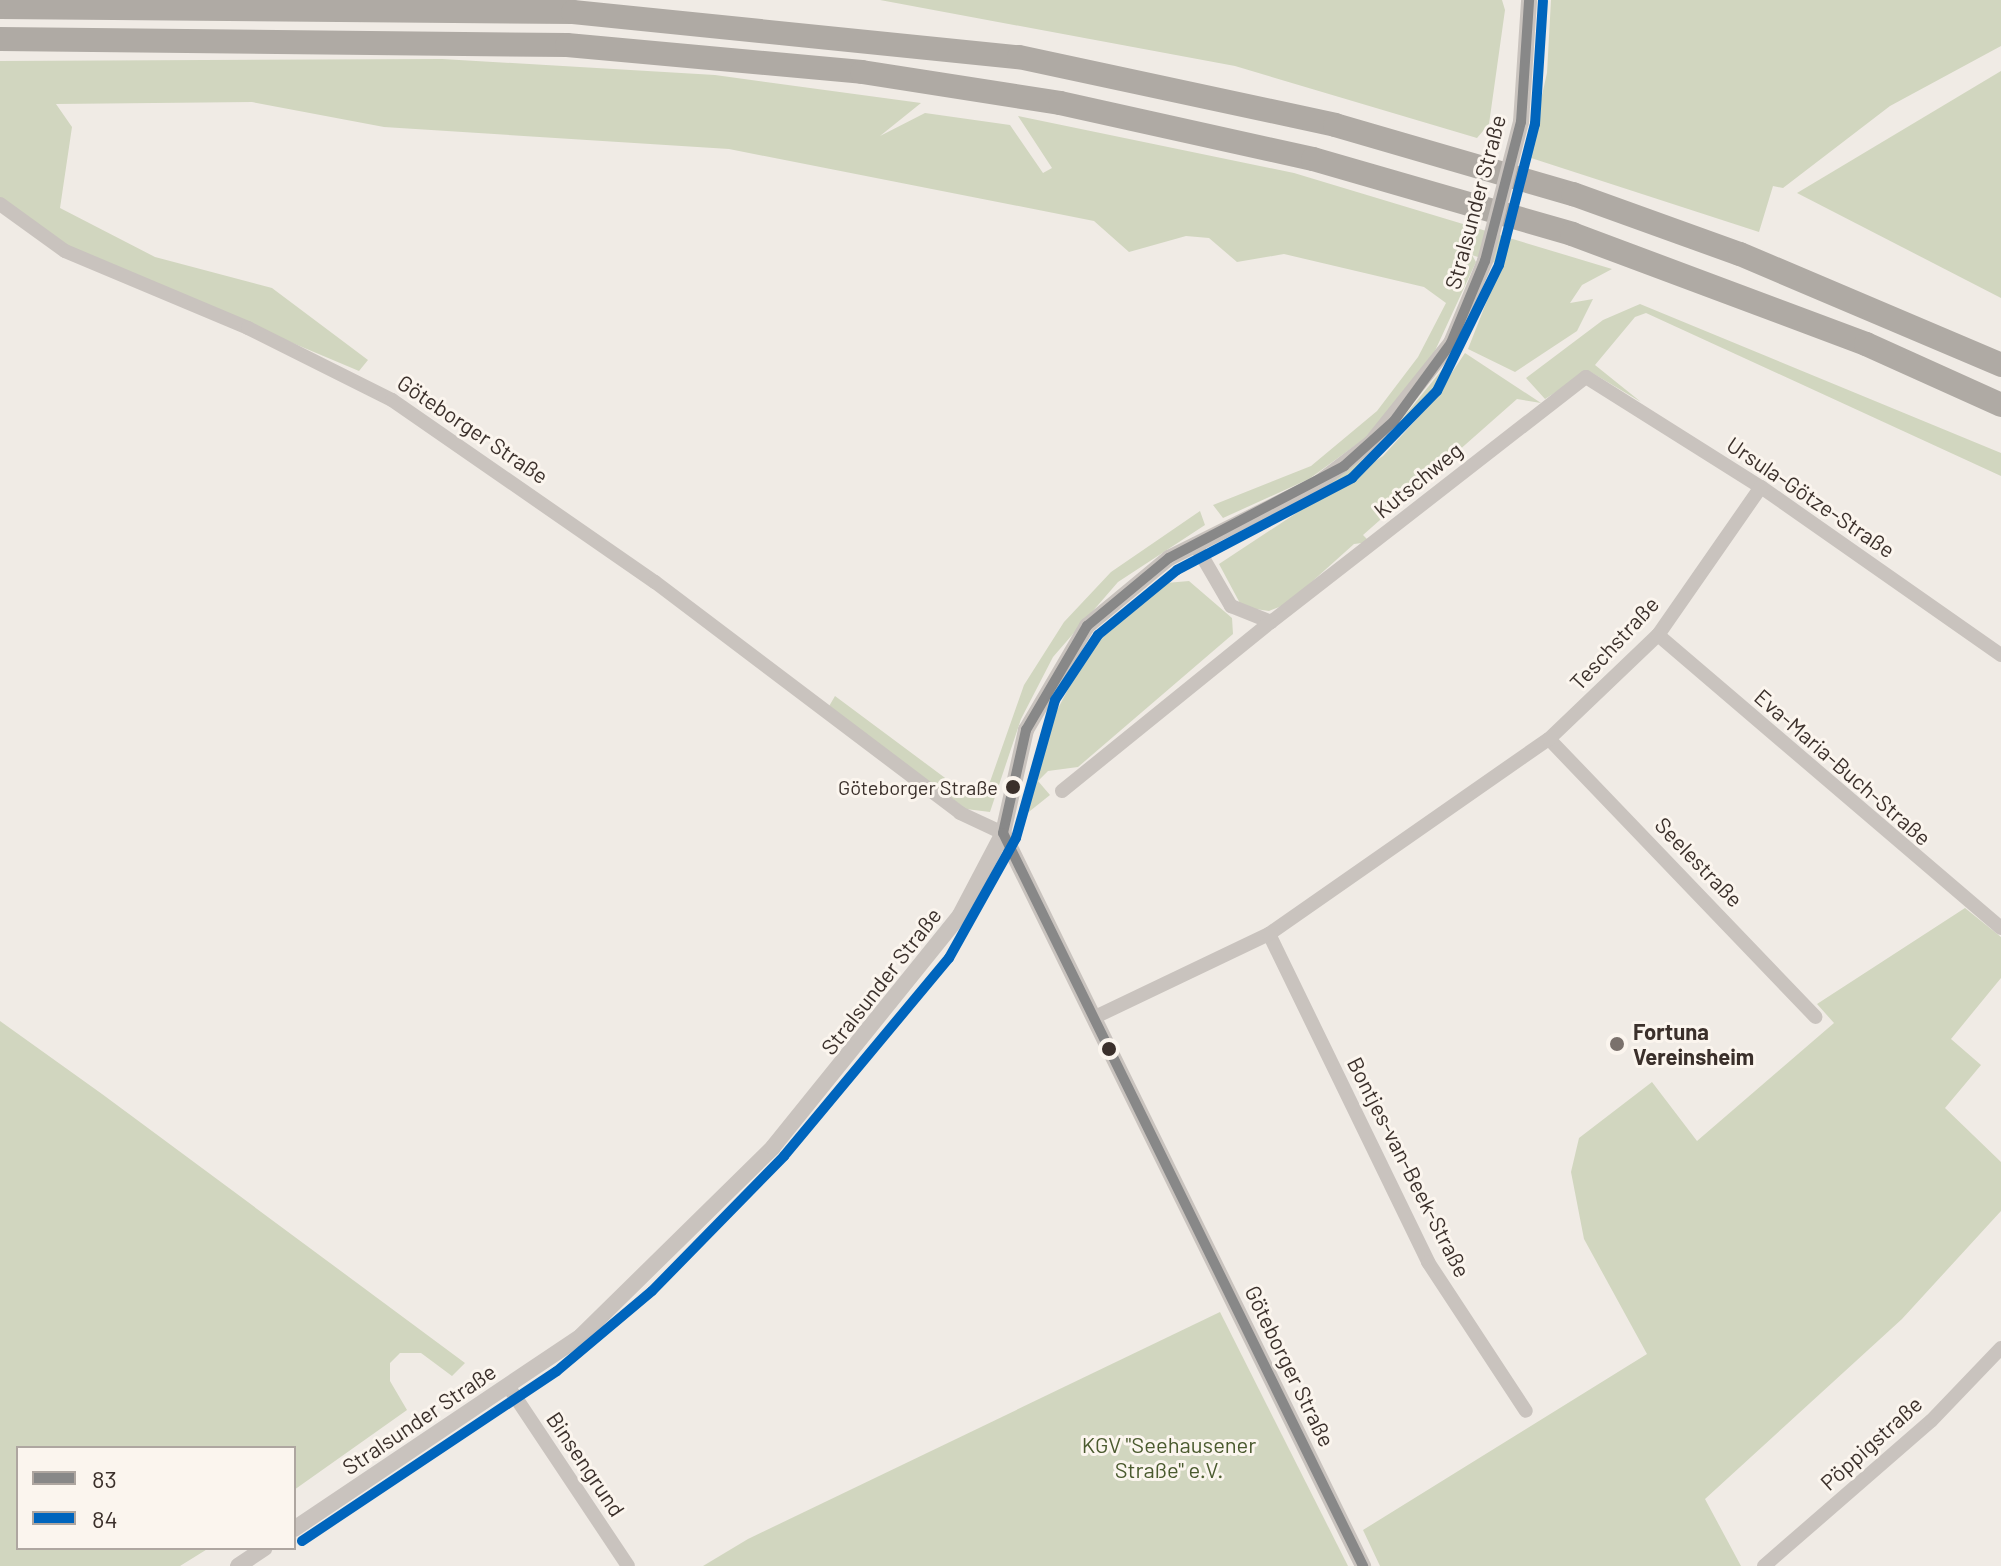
<!DOCTYPE html>
<html>
<head>
<meta charset="utf-8">
<style>
	body { margin:0 }
	#map { position:relative; width:2001px; height:1566px; overflow:hidden; background:#f0ebe5; font-family:Barlow,sans-serif }
	div>[style] { position:absolute }
	.green>* { inset:0; background:#d1d6bf }
	.minor>* { height:14px; margin:-7px; padding:0 7px; transform-origin:7px; border-radius:7px; background:#c9c3be }
	.tertiary>* { height:16px; margin:-8px; padding:0 8px; transform-origin:8px; border-radius:8px; background:#c9c3be }
	.motorway>* { height:24px; margin:-12px; padding:0 12px; transform-origin:12px; border-radius:12px; background:#afaaa4 }
	.tertiary-bridge>* { height:16px; margin:-8px; padding:0 8px; transform-origin:8px; border-radius:8px; background:#c9c3be }
	.bus-1>* { height:10px; margin:-5px; padding:0 5px; transform-origin:5px; border-radius:5px; background:#888 }
	.bus-2>* { height:10px; margin:-5px; padding:0 5px; transform-origin:5px; border-radius:5px; background:#0065bd }
	.dots>* { width:22px; height:22px; translate:-50% -50%; box-sizing:border-box; border:4px solid #fbf5ee; border-radius:50% }
	span { translate:-50% -50%; white-space:nowrap; text-align:center; line-height:1.15; -webkit-text-stroke:6px #fbf5ee; paint-order:stroke }
	.bus-label { font-size:20px; color:#3b302b }
	.right { translate:-100% -50%; text-align:right }
	.street-label { font-size:22px; color:#3b302b }
	.poi-label { font-size:22px; color:#3b302b; font-weight:700 }
	.left { translate:0 -50%; text-align:left }
	.park-label { font-size:22px; color:#4a5a2e }
	.legend { position:absolute; left:16px; top:1446px; width:280px; height:104px; box-sizing:border-box; background:#fbf5ee; border:2px solid #aea6a0; margin:0; padding:10px 14px; list-style:none; font-size:24px; color:#3b302b }
	.legend li { display:flex; align-items:center; gap:16px; height:40px }
	.legend b { width:40px; border:2px solid #aea6a0 }
</style>
</head>
<body>
<div id="map">
	<div class="green">
		<i style="clip-path:polygon(880px 0,1502px 0,1505px 10px,1489px 124px,1477px 138px,1235px 66px)"></i>
		<i style="clip-path:polygon(1551px 0,2001px 0,2001px 46px,1890px 106px,1783px 188px,1773px 186px,1759px 232px,1528px 157px,1547px 73px)"></i>
		<i style="clip-path:polygon(442px 59px,715px 75px,921px 103px,880px 136px,925px 113px,1010px 125px,1043px 173px,1052px 168px,1018px 116px,1294px 173px,1612px 269px,1582px 285px,1570px 303px,1593px 299px,1577px 331px,1515px 372px,1468px 349px,1501px 265px,1472px 255px,1476px 262px,1428px 366px,1364px 439px,1309px 479px,1223px 518px,1213px 505px,1311px 466px,1377px 411px,1418px 357px,1446px 303px,1424px 287px,1284px 254px,1237px 262px,1209px 238px,1186px 236px,1129px 252px,1094px 221px,729px 149px,384px 127px,252px 102px,56px 104px,72px 127px,60px 208px,155px 257px,272px 288px,368px 360px,359px 371px,67px 248px,0 199px,0 61px)"></i>
		<i style="clip-path:polygon(2001px 71px,2001px 298px,1797px 193px)"></i>
		<i style="clip-path:polygon(1640px 304px,2001px 453px,2001px 476px,1646px 313px,1635px 317px,1595px 365px,1641px 402px,1589px 371px,1545px 399px,1526px 378px,1603px 320px)"></i>
		<i style="clip-path:polygon(1465px 353px,1541px 403px,1517px 399px,1363px 535px,1370px 542px,1354px 544px,1287px 604px,1269px 611px,1242px 607px,1219px 564px,1383px 456px,1433px 401px)"></i>
		<i style="clip-path:polygon(1454px 355px,1429px 400px,1379px 453px,1299px 510px,1236px 539px,1376px 451px)"></i>
		<i style="clip-path:polygon(1200px 511px,1205px 525px,1118px 582px,1053px 657px,1021px 719px,990px 812px,966px 809px,828px 708px,835px 696px,968px 795px,985px 796px,1024px 685px,1064px 622px,1111px 572px)"></i>
		<i style="clip-path:polygon(1189px 581px,1232px 618px,1233px 634px,1078px 767px,1048px 771px,1038px 781px,1050px 795px,1025px 815px,1044px 735px,1085px 657px,1138px 599px,1166px 583px)"></i>
		<i style="clip-path:polygon(1965px 908px,2001px 937px,2001px 978px,1951px 1039px,1981px 1065px,1945px 1108px,2001px 1162px,2001px 1211px,1902px 1319px,1705px 1499px,1741px 1566px,1380px 1566px,1363px 1530px,1647px 1354px,1584px 1239px,1571px 1172px,1579px 1138px,1652px 1082px,1697px 1141px,1834px 1023px,1817px 1004px)"></i>
		<i style="clip-path:polygon(0 1021px,102px 1094px,465px 1363px,452px 1376px,421px 1353px,400px 1353px,390px 1363px,390px 1381px,407px 1410px,294px 1490px,294px 1448px,18px 1448px,18px 1548px,209px 1548px,180px 1566px,0 1566px)"></i>
		<i style="clip-path:polygon(1220px 1312px,1348px 1566px,703px 1566px,748px 1539px)"></i>
	</div>
	<div class="minor">
		<i style="left:0;top:204px;width:80px;rotate:35.9deg"></i>
		<i style="left:65px;top:251px;width:199px;rotate:22.8deg"></i>
		<i style="left:248px;top:328px;width:161px;rotate:26.6deg"></i>
		<i style="left:392px;top:400px;width:320px;rotate:34.7deg"></i>
		<i style="left:655px;top:582px;width:383px;rotate:37.1deg"></i>
		<i style="left:960px;top:813px;width:47px;rotate:24.9deg"></i>
		<i style="left:1195px;top:544px;width:72px;rotate:59.9deg"></i>
		<i style="left:1231px;top:606px;width:43px;rotate:21.8deg"></i>
		<i style="left:1271px;top:622px;width:399px;rotate:-37.9deg"></i>
		<i style="left:1586px;top:377px;width:207px;rotate:32.2deg"></i>
		<i style="left:1761px;top:487px;width:293px;rotate:35deg"></i>
		<i style="left:1658px;top:635px;width:451px;rotate:40.5deg"></i>
		<i style="left:1549px;top:739px;width:385px;rotate:46.2deg"></i>
		<i style="left:1062px;top:791px;width:269px;rotate:-39deg"></i>
		<i style="left:1269px;top:934px;width:365px;rotate:64.1deg"></i>
		<i style="left:1428px;top:1262px;width:178px;rotate:56.7deg"></i>
		<i style="left:1095px;top:1017px;width:193px;rotate:-25.5deg"></i>
		<i style="left:1269px;top:934px;width:341px;rotate:-34.9deg"></i>
		<i style="left:1549px;top:739px;width:151px;rotate:-43.7deg"></i>
		<i style="left:1658px;top:635px;width:180px;rotate:-55.2deg"></i>
		<i style="left:508px;top:1386px;width:216px;rotate:56.3deg"></i>
		<i style="left:1764px;top:1566px;width:221px;rotate:-41deg"></i>
		<i style="left:1931px;top:1421px;width:101px;rotate:-46.2deg"></i>
	</div>
	<div class="tertiary">
		<i style="left:1521px;top:122px;width:122px;rotate:-86.2deg"></i>
		<i style="left:1003px;top:833px;width:817px;rotate:63.84deg"></i>
		<i style="left:294px;top:1529px;width:346px;rotate:-33.9deg"></i>
		<i style="left:581px;top:1336px;width:269px;rotate:-44.5deg"></i>
		<i style="left:773px;top:1147px;width:298px;rotate:-51.1deg"></i>
		<i style="left:960px;top:915px;width:93px;rotate:-62.3deg"></i>
		<i style="left:1003px;top:833px;width:106px;rotate:-77.4deg"></i>
		<i style="left:1026px;top:730px;width:121px;rotate:-59.6deg"></i>
		<i style="left:1087px;top:626px;width:107px;rotate:-39.7deg"></i>
		<i style="left:1169px;top:558px;width:165px;rotate:-26.6deg"></i>
		<i style="left:1317px;top:484px;width:68px;rotate:-37.2deg"></i>
		<i style="left:1371px;top:443px;width:128px;rotate:-51.3deg"></i>
		<i style="left:1451px;top:343px;width:89px;rotate:-67.5deg"></i>
		<i style="left:238px;top:1566px;width:32px;rotate:-34deg"></i>
	</div>
	<div class="motorway">
		<i style="left:0;top:7px;width:573px;rotate:0.5deg"></i>
		<i style="left:573px;top:12px;width:448px;rotate:5.8deg"></i>
		<i style="left:1019px;top:57px;width:323px;rotate:12.1deg"></i>
		<i style="left:1335px;top:125px;width:248px;rotate:16.2deg"></i>
		<i style="left:1573px;top:194px;width:177px;rotate:19.8deg"></i>
		<i style="left:1740px;top:254px;width:284px;rotate:23deg"></i>
		<i style="left:0;top:39px;width:567px;rotate:0.61deg"></i>
		<i style="left:567px;top:45px;width:296px;rotate:5.2deg"></i>
		<i style="left:862px;top:72px;width:200px;rotate:8.9deg"></i>
		<i style="left:1060px;top:103px;width:259px;rotate:12.5deg"></i>
		<i style="left:1313px;top:159px;width:270px;rotate:16.1deg"></i>
		<i style="left:1572px;top:234px;width:314px;rotate:20.5deg"></i>
		<i style="left:1866px;top:344px;width:148px;rotate:24.3deg"></i>
	</div>
	<div class="tertiary-bridge">
		<i style="left:1485px;top:261px;width:144px;rotate:-75.5deg"></i>
	</div>
	<div class="bus-1">
		<i style="left:1003px;top:833px;width:106px;rotate:-77.4deg"></i>
		<i style="left:1026px;top:730px;width:121px;rotate:-59.6deg"></i>
		<i style="left:1087px;top:626px;width:107px;rotate:-39.7deg"></i>
		<i style="left:1169px;top:558px;width:198px;rotate:-27.7deg"></i>
		<i style="left:1344px;top:466px;width:67px;rotate:-42deg"></i>
		<i style="left:1394px;top:421px;width:97px;rotate:-53.8deg"></i>
		<i style="left:1451px;top:343px;width:89px;rotate:-67.5deg"></i>
		<i style="left:1485px;top:261px;width:144px;rotate:-75.5deg"></i>
		<i style="left:1521px;top:122px;width:122px;rotate:-86.2deg"></i>
		<i style="left:1003px;top:833px;width:817px;rotate:63.84deg"></i>
	</div>
	<div class="bus-2">
		<i style="left:302px;top:1541px;width:306px;rotate:-33.7deg"></i>
		<i style="left:557px;top:1371px;width:124px;rotate:-40.1deg"></i>
		<i style="left:652px;top:1291px;width:189px;rotate:-45.6deg"></i>
		<i style="left:784px;top:1156px;width:258px;rotate:-50.2deg"></i>
		<i style="left:949px;top:958px;width:137px;rotate:-60.8deg"></i>
		<i style="left:1016px;top:838px;width:143px;rotate:-74.2deg"></i>
		<i style="left:1055px;top:700px;width:78px;rotate:-56.5deg"></i>
		<i style="left:1098px;top:635px;width:102px;rotate:-39.4deg"></i>
		<i style="left:1177px;top:570px;width:198px;rotate:-27.7deg"></i>
		<i style="left:1352px;top:478px;width:122px;rotate:-45.7deg"></i>
		<i style="left:1437px;top:391px;width:140px;rotate:-63.8deg"></i>
		<i style="left:1499px;top:265px;width:146px;rotate:-75.7deg"></i>
		<i style="left:1535px;top:124px;width:123px;rotate:-86.3deg"></i>
	</div>
	<div class="dots">
		<i style="left:1013px;top:787px;background:#3b302b"></i>
		<i style="left:1617px;top:1044px;background:#7a716c"></i>
		<i style="left:1109px;top:1049px;background:#3b302b"></i>
	</div>
	<div class="bus-label">
		<span class="right" style="left:998px;top:787px">Göteborger Straße</span>
	</div>
	<div class="street-label">
		<span style="left:1475px;top:202px;rotate:-75deg">Stralsunder Straße</span>
		<span style="left:473px;top:429px;rotate:34deg">Göteborger Straße</span>
		<span style="left:1418px;top:480px;rotate:-39deg">Kutschweg</span>
		<span style="left:1811px;top:497px;rotate:34deg">Ursula-Götze-Straße</span>
		<span style="left:1614px;top:643px;rotate:-47deg">Teschstraße</span>
		<span style="left:1843px;top:767px;rotate:41deg">Eva-Maria-Buch-Straße</span>
		<span style="left:1699px;top:862px;rotate:46deg">Seelestraße</span>
		<span style="left:881px;top:981px;rotate:-52deg">Stralsunder Straße</span>
		<span style="left:1409px;top:1167px;rotate:63deg">Bontjes-van-Beek-Straße</span>
		<span style="left:1290px;top:1366px;rotate:64deg">Göteborger Straße</span>
		<span style="left:419px;top:1419px;rotate:-34deg">Stralsunder Straße</span>
		<span style="left:1871px;top:1443px;rotate:-42deg">Pöppigstraße</span>
		<span style="left:586px;top:1464px;rotate:56deg">Binsengrund</span>
	</div>
	<div class="poi-label">
		<span class="left" style="left:1633px;top:1044px">Fortuna<br>Vereinsheim</span>
	</div>
	<div class="park-label">
		<span style="left:1169px;top:1457px">KGV "Seehausener<br>Straße" e.V.</span>
	</div>
	<ul class="legend">
	<li><b style="height:10px;background:#888"></b>83</li>
	<li><b style="height:10px;background:#0065bd"></b>84</li>
	</ul>
</div>
</body>
</html>
